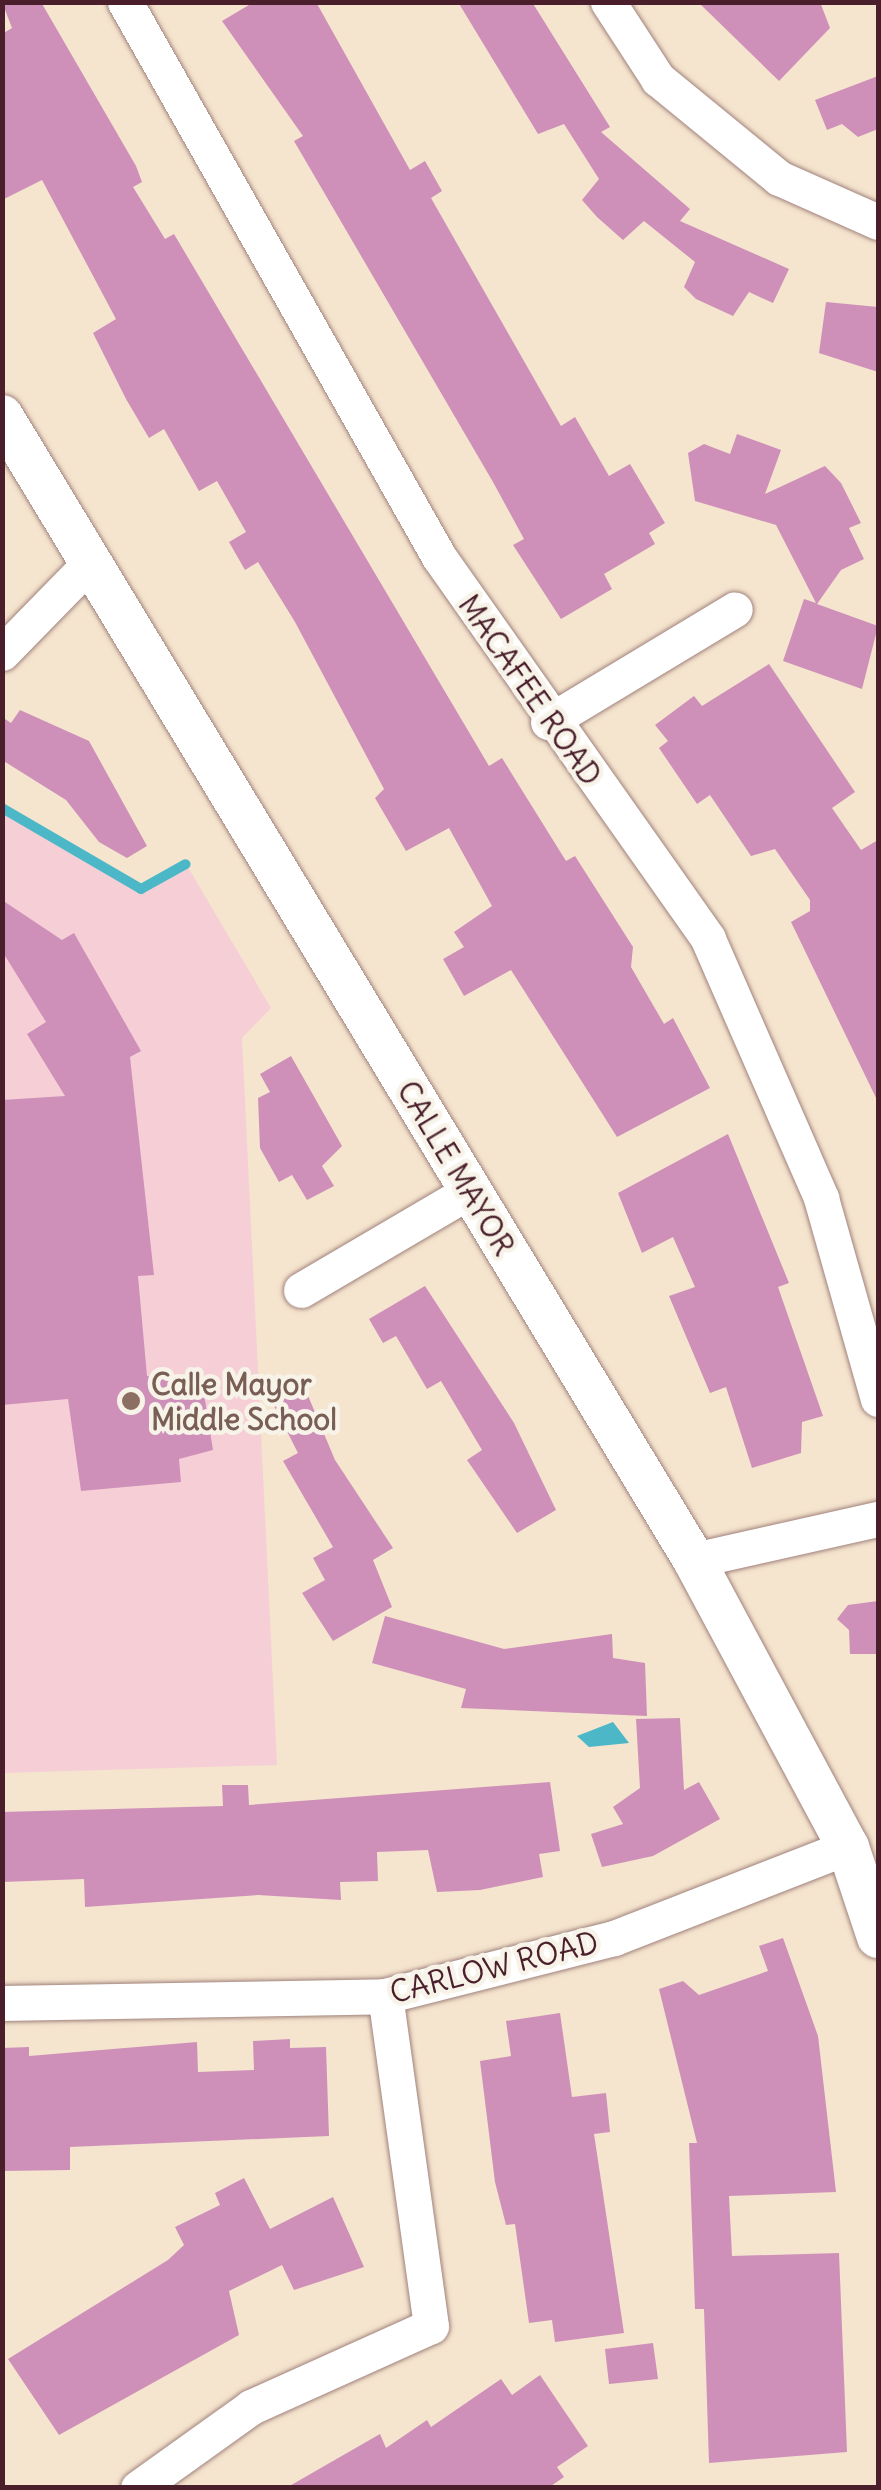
<!DOCTYPE html>
<html>
<head>
<meta charset="utf-8">
<style>
	body { margin:0 }
	#map { position:relative; width:881px; height:2490px; overflow:hidden; background:#f5e4ce; font-family:Delius,sans-serif }
	div>[style] { position:absolute }
	.built>* { inset:0; background:#f6cfd6 }
	.water>* { inset:0; background:#4bb7c7 }
	.stream>* { height:10px; margin:-5px; padding:0 5px; transform-origin:5px; border-radius:5px; background:#4bb7c7 }
	.building>* { inset:0; background:#ce90b9 }
	.roads { filter:drop-shadow(0 0 2px #a0827c) drop-shadow(0 0 2px #a0827c) }
	.minor>* { height:35px; margin:-17.5px; padding:0 17.5px; transform-origin:17.5px; border-radius:17.5px; background:#fff }
	.tertiary>* { height:42px; margin:-21px; padding:0 21px; transform-origin:21px; border-radius:21px; background:#fff }
	.dots>* { width:28px; height:28px; translate:-50% -50%; box-sizing:border-box; border:5px solid #f7f3e8; border-radius:50% }
	span { translate:-50% -50%; white-space:nowrap; text-align:center; line-height:1.15; -webkit-text-stroke:9px #f7f3e8; paint-order:stroke }
	.street-label { font-size:30px; color:#4a1f2b }
	.education-label { font-size:30px; color:#785e54; font-weight:700 }
	.left { translate:0 -50%; text-align:left }
	.frame { position:absolute; inset:0; border:5px solid #4a1f2b; pointer-events:none }
</style>
</head>
<body>
<div id="map">
	<div class="built">
		<i style="clip-path:polygon(2px 808px,141px 889px,186px 864px,271px 1008px,242px 1038px,277px 1765px,3px 1773px)"></i>
	</div>
	<div class="water">
		<i style="clip-path:polygon(613px 1722px,629px 1743px,589px 1747px,577px 1736px)"></i>
	</div>
	<div class="stream">
		<i style="left:2px;top:808px;width:161px;rotate:30.2deg"></i>
		<i style="left:141px;top:889px;width:51px;rotate:-29.1deg"></i>
	</div>
	<div class="building">
		<i style="clip-path:polygon(2px 2px,41px 2px,136px 166px,142px 182px,133px 187px,165px 239px,174px 234px,489px 766px,502px 758px,566px 861px,575px 856px,633px 947px,631px 967px,664px 1024px,673px 1018px,710px 1088px,617px 1137px,511px 970px,464px 996px,443px 959px,464px 947px,454px 932px,492px 906px,449px 828px,406px 851px,375px 798px,384px 789px,295px 622px,258px 562px,245px 570px,229px 542px,246px 532px,217px 481px,199px 491px,164px 429px,149px 438px,126px 399px,93px 333px,116px 319px,42px 180px,2px 200px,2px 34px,12px 28px)"></i>
		<i style="clip-path:polygon(254px 2px,316px 2px,410px 170px,425px 161px,442px 191px,431px 198px,561px 426px,575px 417px,609px 476px,630px 464px,665px 523px,649px 533px,655px 544px,604px 574px,612px 589px,561px 619px,513px 545px,524px 539px,493px 482px,294px 141px,303px 136px,222px 21px)"></i>
		<i style="clip-path:polygon(458px 2px,532px 2px,610px 127px,601px 132px,690px 209px,680px 221px,789px 269px,773px 303px,749px 292px,733px 316px,696px 299px,684px 287px,695px 262px,644px 221px,623px 240px,597px 217px,582px 200px,599px 179px,564px 124px,538px 134px)"></i>
		<i style="clip-path:polygon(698px 2px,820px 2px,830px 28px,779px 81px)"></i>
		<i style="clip-path:polygon(878px 76px,878px 129px,858px 137px,842px 124px,827px 130px,815px 100px)"></i>
		<i style="clip-path:polygon(826px 302px,878px 307px,878px 372px,819px 353px)"></i>
		<i style="clip-path:polygon(737px 434px,781px 450px,765px 494px,825px 466px,841px 483px,861px 523px,849px 528px,864px 559px,841px 570px,817px 604px,878px 626px,862px 689px,783px 661px,804px 599px,816px 603px,776px 525px,695px 501px,688px 453px,704px 444px,730px 454px)"></i>
		<i style="clip-path:polygon(769px 664px,855px 792px,832px 808px,861px 850px,878px 840px,878px 1102px,791px 922px,810px 911px,810px 900px,775px 849px,751px 856px,710px 795px,697px 804px,659px 748px,668px 741px,655px 725px,694px 696px,702px 706px)"></i>
		<i style="clip-path:polygon(20px 710px,89px 741px,147px 846px,127px 858px,99px 842px,66px 800px,2px 760px,2px 717px,11px 723px)"></i>
		<i style="clip-path:polygon(2px 900px,62px 940px,74px 933px,141px 1051px,130px 1057px,154px 1275px,138px 1276px,147px 1376px,202px 1381px,213px 1450px,179px 1459px,181px 1482px,81px 1491px,68px 1399px,2px 1405px,2px 1100px,65px 1096px,27px 1034px,46px 1022px,2px 951px)"></i>
		<i style="clip-path:polygon(291px 1056px,342px 1146px,322px 1166px,334px 1186px,307px 1200px,292px 1175px,279px 1182px,260px 1148px,258px 1098px,270px 1092px,260px 1074px)"></i>
		<i style="clip-path:polygon(728px 1134px,789px 1283px,778px 1287px,823px 1416px,802px 1422px,801px 1453px,752px 1468px,726px 1387px,710px 1393px,669px 1296px,695px 1287px,673px 1237px,642px 1253px,618px 1193px)"></i>
		<i style="clip-path:polygon(425px 1286px,514px 1423px,556px 1510px,517px 1533px,467px 1460px,482px 1450px,441px 1381px,427px 1389px,396px 1336px,383px 1343px,369px 1319px)"></i>
		<i style="clip-path:polygon(301px 1379px,335px 1460px,393px 1548px,373px 1560px,392px 1607px,333px 1641px,302px 1593px,325px 1580px,313px 1558px,333px 1547px,283px 1461px,298px 1453px,270px 1398px)"></i>
		<i style="clip-path:polygon(878px 1601px,878px 1654px,850px 1654px,849px 1630px,837px 1619px,848px 1605px)"></i>
		<i style="clip-path:polygon(385px 1616px,504px 1649px,612px 1634px,613px 1658px,645px 1663px,647px 1716px,461px 1708px,466px 1689px,372px 1663px)"></i>
		<i style="clip-path:polygon(680px 1718px,684px 1790px,699px 1782px,720px 1819px,653px 1856px,602px 1867px,591px 1834px,623px 1824px,613px 1807px,640px 1788px,636px 1719px)"></i>
		<i style="clip-path:polygon(550px 1782px,560px 1851px,539px 1854px,543px 1877px,480px 1890px,437px 1892px,428px 1850px,377px 1852px,378px 1881px,340px 1882px,341px 1900px,258px 1895px,85px 1907px,84px 1879px,2px 1882px,2px 1812px,223px 1806px,222px 1785px,248px 1785px,249px 1805px)"></i>
		<i style="clip-path:polygon(783px 1938px,818px 2036px,836px 2192px,729px 2196px,732px 2256px,839px 2253px,847px 2452px,709px 2463px,704px 2309px,695px 2309px,689px 2143px,697px 2143px,659px 1989px,683px 1981px,699px 1995px,768px 1971px,759px 1946px)"></i>
		<i style="clip-path:polygon(560px 2013px,572px 2097px,606px 2093px,610px 2132px,594px 2134px,624px 2333px,555px 2342px,552px 2320px,529px 2323px,515px 2224px,506px 2225px,495px 2182px,480px 2061px,511px 2056px,506px 2021px)"></i>
		<i style="clip-path:polygon(290px 2039px,290px 2048px,326px 2047px,329px 2136px,70px 2147px,70px 2170px,2px 2171px,2px 2048px,29px 2047px,29px 2056px,197px 2042px,198px 2072px,254px 2070px,253px 2041px)"></i>
		<i style="clip-path:polygon(244px 2178px,270px 2229px,333px 2197px,364px 2267px,294px 2290px,282px 2265px,229px 2291px,239px 2335px,59px 2435px,8px 2359px,168px 2260px,184px 2245px,175px 2227px,220px 2205px,215px 2193px)"></i>
		<i style="clip-path:polygon(653px 2343px,658px 2379px,609px 2384px,605px 2349px)"></i>
		<i style="clip-path:polygon(540px 2375px,588px 2446px,557px 2467px,564px 2477px,548px 2488px,286px 2488px,380px 2434px,386px 2448px,427px 2420px,431px 2427px,501px 2379px,512px 2395px)"></i>
	</div>
	<div class="roads">
		<div class="minor">
			<i style="left:125px;top:2px;width:638px;rotate:60.5deg"></i>
			<i style="left:439px;top:557px;width:467px;rotate:54.8deg"></i>
			<i style="left:708px;top:939px;width:283px;rotate:66.4deg"></i>
			<i style="left:821px;top:1198px;width:209px;rotate:74.2deg"></i>
			<i style="left:608px;top:2px;width:92px;rotate:57deg"></i>
			<i style="left:658px;top:79px;width:156px;rotate:39.3deg"></i>
			<i style="left:779px;top:178px;width:108px;rotate:24deg"></i>
			<i style="left:2px;top:653px;width:124px;rotate:-45.7deg"></i>
			<i style="left:548px;top:722px;width:218px;rotate:-31.1deg"></i>
			<i style="left:301px;top:1290px;width:196px;rotate:-30.4deg"></i>
			<i style="left:694px;top:1560px;width:189px;rotate:-12.6deg"></i>
			<i style="left:2px;top:2003px;width:383px;rotate:-1deg"></i>
			<i style="left:385px;top:1996px;width:236px;rotate:-14.2deg"></i>
			<i style="left:614px;top:1938px;width:251px;rotate:-21.3deg"></i>
			<i style="left:138px;top:2488px;width:139px;rotate:-35.6deg"></i>
			<i style="left:251px;top:2407px;width:197px;rotate:-24.2deg"></i>
			<i style="left:431px;top:2326px;width:333px;rotate:-97.9deg"></i>
		</div>
		<div class="tertiary">
			<i style="left:2px;top:416px;width:1337px;rotate:58.83deg"></i>
			<i style="left:694px;top:1560px;width:326px;rotate:61.8deg"></i>
			<i style="left:848px;top:1847px;width:95px;rotate:71.6deg"></i>
		</div>
	</div>
	<div class="dots">
		<i style="left:131px;top:1401px;background:#8d6e63"></i>
	</div>
	<div class="street-label">
		<span style="left:530px;top:690px;rotate:55deg">MACAFEE ROAD</span>
		<span style="left:456px;top:1168px;rotate:59deg">CALLE MAYOR</span>
		<span style="left:494px;top:1967px;rotate:-14deg">CARLOW ROAD</span>
	</div>
	<div class="education-label">
		<span class="left" style="left:151px;top:1401px">Calle Mayor<br>Middle School</span>
	</div>
	<div class="frame"></div>
</div>
</body>
</html>
